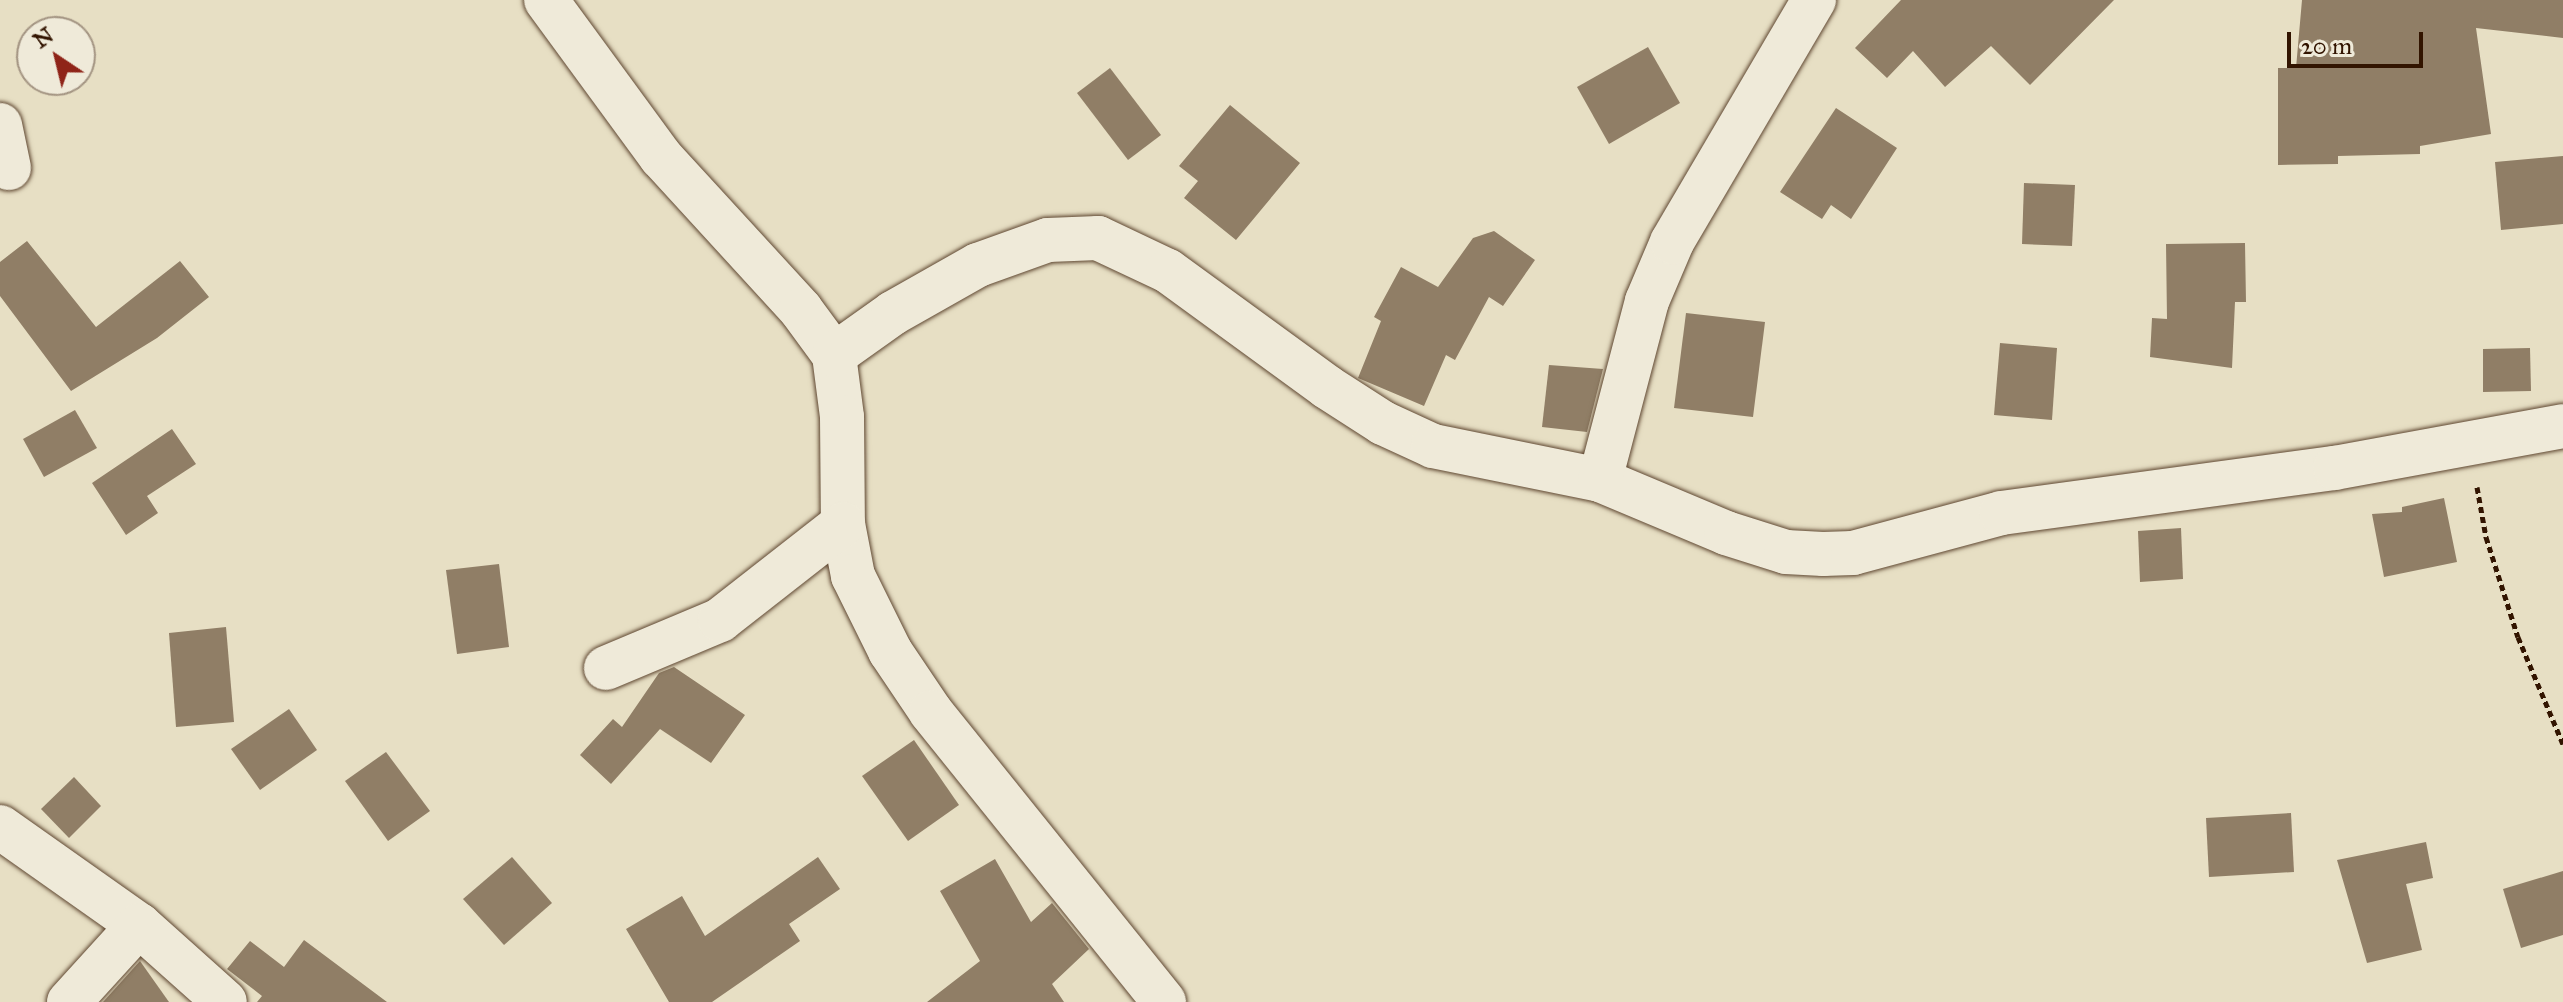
<!DOCTYPE html>
<html>
<head>
<meta charset="utf-8">
<style>
	body { margin:0 }
	#map { position:relative; width:2563px; height:1002px; overflow:hidden; background:#e7dfc4; font-family:"IM FELL Great Primer",serif }
	div>[style] { position:absolute }
	.building>* { inset:0; background:#907e66 }
	.path>* { height:5px; margin-top:-2.5px; transform-origin:0; background:repeating-linear-gradient(90deg,#321400 0 6px,transparent 0 10px) }
	.roads { filter:drop-shadow(0 0 2px #5f4731) drop-shadow(0 0 2px #5f4731) }
	.minor>* { height:44px; margin:-22px; padding:0 22px; transform-origin:22px; border-radius:22px; background:#efead9 }
	span { translate:-50% -50%; white-space:nowrap; text-align:center; line-height:1.15; -webkit-text-stroke:6px #efead9; paint-order:stroke }
	.north { position:absolute; left:16px; top:16px; width:80px; height:80px; box-sizing:border-box; background:#efead9; border:2px solid #a39482; border-radius:50%; rotate:325deg; font-size:22px; font-weight:700; line-height:32px; text-align:center; color:#321400 }
	.north::after { content:''; display:block; margin:auto; width:28px; height:36px; background:#8f2418; clip-path:polygon(50% 0,100% 100%,50% 72%,0 100%) }
	.scale { position:absolute; left:2287px; top:32px; width:136px; height:36px; box-sizing:border-box; border:4px solid #321400; border-top:0; padding-left:10px; font-size:24px; line-height:28px; white-space:nowrap; color:#321400; -webkit-text-stroke:6px #efead9; paint-order:stroke }
</style>
</head>
<body>
<div id="map">
	<div class="building">
		<i style="clip-path:polygon(1901px 0,2114px 0,2030px 85px,1991px 46px,1945px 87px,1913px 51px,1887px 78px,1855px 48px)"></i>
		<i style="clip-path:polygon(2302px 0,2563px 0,2563px 38px,2476px 28px,2491px 134px,2420px 146px,2420px 154px,2338px 156px,2338px 164px,2278px 165px,2278px 68px,2296px 68px)"></i>
		<i style="clip-path:polygon(1648px 47px,1680px 103px,1609px 144px,1577px 87px)"></i>
		<i style="clip-path:polygon(1110px 68px,1161px 135px,1128px 160px,1077px 93px)"></i>
		<i style="clip-path:polygon(1230px 105px,1300px 163px,1236px 240px,1184px 198px,1198px 181px,1179px 166px)"></i>
		<i style="clip-path:polygon(1836px 108px,1897px 148px,1851px 219px,1831px 205px,1822px 219px,1780px 192px)"></i>
		<i style="clip-path:polygon(2563px 156px,2563px 224px,2501px 230px,2495px 162px)"></i>
		<i style="clip-path:polygon(2024px 183px,2075px 185px,2072px 246px,2022px 244px)"></i>
		<i style="clip-path:polygon(1494px 231px,1535px 260px,1503px 306px,1489px 297px,1455px 360px,1446px 355px,1424px 406px,1358px 378px,1381px 321px,1374px 317px,1401px 267px,1438px 287px,1473px 238px)"></i>
		<i style="clip-path:polygon(27px 241px,96px 327px,180px 261px,209px 297px,157px 338px,71px 391px,0 296px,0 262px)"></i>
		<i style="clip-path:polygon(2245px 243px,2246px 302px,2235px 302px,2232px 368px,2150px 357px,2152px 318px,2167px 319px,2166px 244px)"></i>
		<i style="clip-path:polygon(1686px 313px,1765px 322px,1753px 417px,1674px 408px)"></i>
		<i style="clip-path:polygon(2000px 343px,2057px 348px,2052px 420px,1994px 415px)"></i>
		<i style="clip-path:polygon(2530px 348px,2531px 391px,2483px 392px,2483px 349px)"></i>
		<i style="clip-path:polygon(1549px 365px,1603px 369px,1587px 432px,1542px 427px)"></i>
		<i style="clip-path:polygon(75px 410px,97px 448px,44px 477px,23px 439px)"></i>
		<i style="clip-path:polygon(172px 429px,196px 464px,147px 496px,158px 513px,126px 535px,92px 483px)"></i>
		<i style="clip-path:polygon(2444px 498px,2457px 562px,2384px 577px,2372px 514px,2402px 512px,2402px 507px)"></i>
		<i style="clip-path:polygon(2181px 528px,2183px 579px,2140px 582px,2138px 531px)"></i>
		<i style="clip-path:polygon(499px 564px,509px 647px,457px 654px,446px 570px)"></i>
		<i style="clip-path:polygon(226px 627px,234px 722px,176px 727px,169px 633px)"></i>
		<i style="clip-path:polygon(674px 667px,745px 715px,711px 763px,660px 729px,611px 784px,580px 755px,613px 719px,622px 727px,659px 673px)"></i>
		<i style="clip-path:polygon(289px 709px,317px 750px,260px 790px,231px 749px)"></i>
		<i style="clip-path:polygon(914px 740px,959px 805px,908px 841px,862px 776px)"></i>
		<i style="clip-path:polygon(386px 752px,430px 811px,388px 841px,345px 781px)"></i>
		<i style="clip-path:polygon(74px 777px,101px 806px,69px 838px,41px 809px)"></i>
		<i style="clip-path:polygon(2291px 813px,2294px 872px,2209px 877px,2206px 818px)"></i>
		<i style="clip-path:polygon(2426px 842px,2433px 878px,2406px 884px,2422px 950px,2367px 963px,2337px 860px)"></i>
		<i style="clip-path:polygon(512px 857px,552px 903px,504px 945px,463px 899px)"></i>
		<i style="clip-path:polygon(818px 857px,840px 889px,789px 924px,800px 941px,712px 1002px,669px 1002px,626px 929px,682px 896px,705px 936px)"></i>
		<i style="clip-path:polygon(995px 859px,1031px 922px,1052px 903px,1089px 949px,1052px 984px,1064px 1002px,927px 1002px,980px 961px,940px 891px)"></i>
		<i style="clip-path:polygon(2563px 871px,2563px 935px,2521px 948px,2503px 889px)"></i>
		<i style="clip-path:polygon(304px 940px,387px 1002px,257px 1002px,262px 996px,227px 969px,250px 941px,284px 967px)"></i>
		<i style="clip-path:polygon(140px 961px,169px 1002px,103px 1002px)"></i>
	</div>
	<div class="path">
		<i style="left:2477px;top:487px;width:51px;rotate:79.8deg"></i>
		<i style="left:2486px;top:537px;width:105px;rotate:72.3deg"></i>
		<i style="left:2518px;top:637px;width:116px;rotate:67.2deg"></i>
	</div>
	<div class="roads">
		<div class="minor">
			<i style="left:546px;top:0;width:195px;rotate:53.8deg"></i>
			<i style="left:661px;top:157px;width:207px;rotate:47.5deg"></i>
			<i style="left:801px;top:310px;width:56px;rotate:53.7deg"></i>
			<i style="left:834px;top:355px;width:63px;rotate:82.6deg"></i>
			<i style="left:842px;top:417px;width:107px;rotate:89.5deg"></i>
			<i style="left:843px;top:524px;width:53px;rotate:79.1deg"></i>
			<i style="left:853px;top:576px;width:84px;rotate:63.7deg"></i>
			<i style="left:890px;top:651px;width:73px;rotate:56.1deg"></i>
			<i style="left:931px;top:712px;width:372px;rotate:51.2deg"></i>
			<i style="left:0;top:125px;width:44px;rotate:78.2deg"></i>
			<i style="left:834px;top:355px;width:72px;rotate:-35.4deg"></i>
			<i style="left:893px;top:313px;width:98px;rotate:-29.5deg"></i>
			<i style="left:978px;top:265px;width:74px;rotate:-19.7deg"></i>
			<i style="left:1048px;top:240px;width:50px;rotate:-2.3deg"></i>
			<i style="left:1098px;top:238px;width:77px;rotate:25.2deg"></i>
			<i style="left:1168px;top:271px;width:197px;rotate:36.1deg"></i>
			<i style="left:1327px;top:387px;width:67px;rotate:32.7deg"></i>
			<i style="left:1383px;top:423px;width:55px;rotate:24.7deg"></i>
			<i style="left:1433px;top:446px;width:170px;rotate:11.5deg"></i>
			<i style="left:1600px;top:480px;width:137px;rotate:22.8deg"></i>
			<i style="left:1726px;top:533px;width:63px;rotate:17.6deg"></i>
			<i style="left:1786px;top:552px;width:37px;rotate:3deg"></i>
			<i style="left:1823px;top:554px;width:30px;rotate:-2deg"></i>
			<i style="left:1853px;top:553px;width:153px;rotate:-15.1deg"></i>
			<i style="left:2001px;top:513px;width:337px;rotate:-7.7deg"></i>
			<i style="left:2335px;top:468px;width:232px;rotate:-10.4deg"></i>
			<i style="left:1600px;top:480px;width:185px;rotate:-75.3deg"></i>
			<i style="left:1647px;top:301px;width:64px;rotate:-67deg"></i>
			<i style="left:1672px;top:242px;width:281px;rotate:-59.6deg"></i>
			<i style="left:606px;top:668px;width:124px;rotate:-22.8deg"></i>
			<i style="left:720px;top:620px;width:156px;rotate:-38deg"></i>
			<i style="left:0;top:827px;width:170px;rotate:35.2deg"></i>
			<i style="left:139px;top:925px;width:115px;rotate:41.8deg"></i>
			<i style="left:69px;top:1002px;width:104px;rotate:-47.7deg"></i>
		</div>
	</div>
	<div class="north">N</div>
	<div class="scale">20 m</div>
</div>
</body>
</html>
